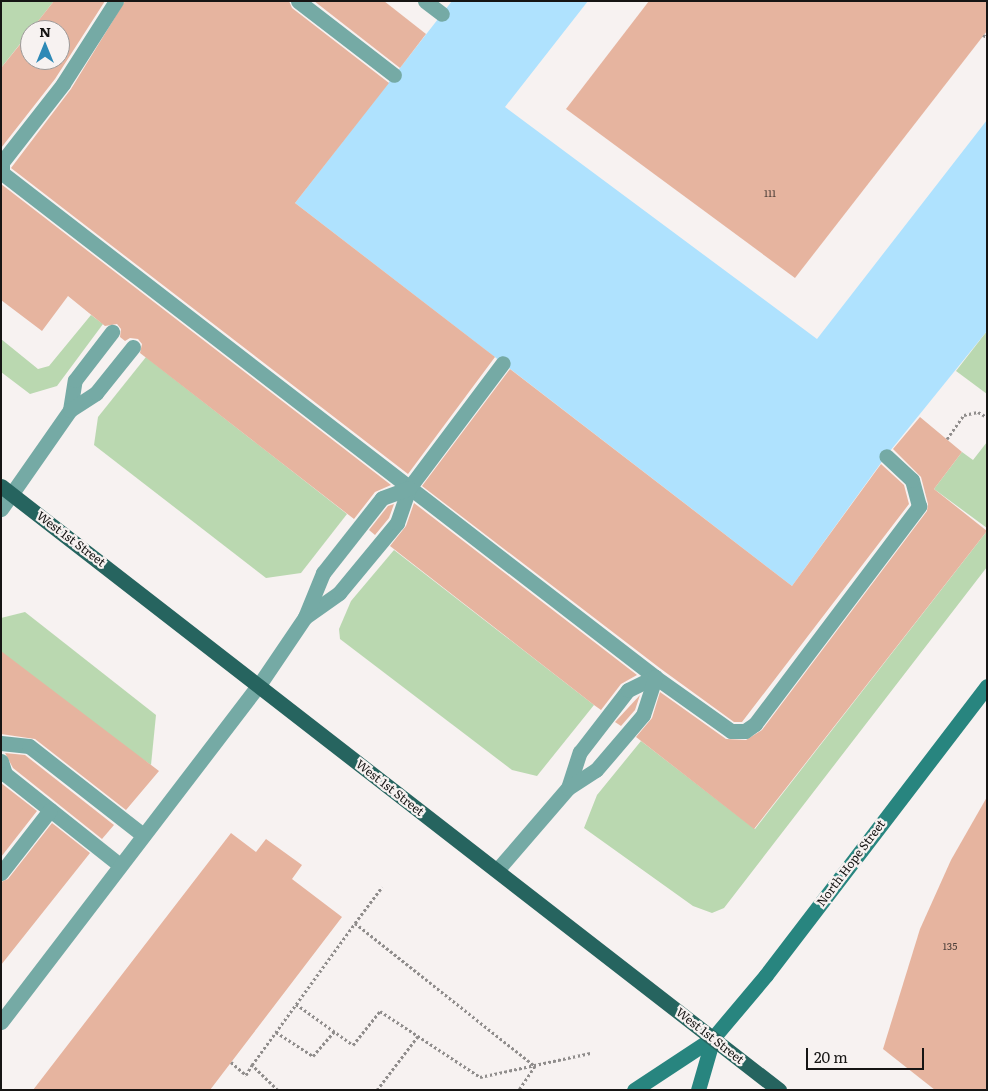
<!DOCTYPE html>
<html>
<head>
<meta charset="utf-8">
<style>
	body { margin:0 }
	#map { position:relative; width:988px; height:1091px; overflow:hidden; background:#f7f2f1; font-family:Literata,serif }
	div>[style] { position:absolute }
	.green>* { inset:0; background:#bad8b0 }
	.water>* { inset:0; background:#afe2fe }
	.building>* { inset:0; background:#e6b49f }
	.path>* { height:3px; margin-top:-1.5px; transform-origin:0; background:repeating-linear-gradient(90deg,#908d8c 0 2.5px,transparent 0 5px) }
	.lane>* { height:15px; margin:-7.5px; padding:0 7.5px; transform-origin:7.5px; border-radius:7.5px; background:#75aaa5 }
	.secondary>* { height:15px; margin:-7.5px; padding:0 7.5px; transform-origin:7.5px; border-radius:7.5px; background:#28857f }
	.primary>* { height:15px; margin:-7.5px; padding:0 7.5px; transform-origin:7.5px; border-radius:7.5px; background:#26645f }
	span { translate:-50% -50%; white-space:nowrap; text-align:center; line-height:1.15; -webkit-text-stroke:4.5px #f7f2f1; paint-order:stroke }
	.number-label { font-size:10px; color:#4a3d37 }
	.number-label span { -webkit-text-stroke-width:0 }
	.street-label { font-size:12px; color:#161514 }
	.frame { position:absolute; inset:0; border:2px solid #161514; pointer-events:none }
	.north { position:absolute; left:20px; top:20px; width:50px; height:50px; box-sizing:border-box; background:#f7f2f1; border:1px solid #9d9a99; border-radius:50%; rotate:0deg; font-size:14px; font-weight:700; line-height:20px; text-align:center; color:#161514 }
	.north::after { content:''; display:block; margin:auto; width:18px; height:22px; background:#2e89b6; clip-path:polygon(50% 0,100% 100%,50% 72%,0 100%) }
	.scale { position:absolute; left:806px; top:1048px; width:118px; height:22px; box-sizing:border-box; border:2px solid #161514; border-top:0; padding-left:6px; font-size:15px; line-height:18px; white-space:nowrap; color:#161514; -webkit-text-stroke:4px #f7f2f1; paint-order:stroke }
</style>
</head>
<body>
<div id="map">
	<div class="green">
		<i style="clip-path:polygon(1px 1px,54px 1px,1px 68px)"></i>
		<i style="clip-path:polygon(91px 315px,103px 324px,57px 386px,30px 394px,1px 372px,1px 339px,38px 369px,49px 366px)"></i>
		<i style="clip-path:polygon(987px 331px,987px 394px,956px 371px)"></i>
		<i style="clip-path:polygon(146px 357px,347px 514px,301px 573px,266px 578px,94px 445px,98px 417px)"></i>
		<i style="clip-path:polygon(987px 442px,987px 528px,934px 489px,962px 452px,973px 460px)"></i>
		<i style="clip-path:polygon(987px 531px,987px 567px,724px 908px,712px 913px,693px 906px,584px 828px,597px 795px,641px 741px,755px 829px)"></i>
		<i style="clip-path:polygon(394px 550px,594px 705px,537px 776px,512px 770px,340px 639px,339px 629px,351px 601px)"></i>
		<i style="clip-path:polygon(25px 612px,156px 715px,151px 765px,1px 661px,1px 618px)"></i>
	</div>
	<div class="water">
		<i style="clip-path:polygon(452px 1px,588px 1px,505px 107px,817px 339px,987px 120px,987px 331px,886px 456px,792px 586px,295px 203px)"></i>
	</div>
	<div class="building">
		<i style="clip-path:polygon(54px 1px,105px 1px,55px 79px,1px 148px,1px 68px,30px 32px,30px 60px,60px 60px,60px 30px,31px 30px)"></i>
		<i style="clip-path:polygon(125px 1px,289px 1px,292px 8px,389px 83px,295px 203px,495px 357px,408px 474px,11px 168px,71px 89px)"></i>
		<i style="clip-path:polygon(314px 1px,384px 1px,426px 34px,400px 68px)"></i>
		<i style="clip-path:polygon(649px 1px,987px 1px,987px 31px,795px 278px,566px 109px)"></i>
		<i style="clip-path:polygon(1px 184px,391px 485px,375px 492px,354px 519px,140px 353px,142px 344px,138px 339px,130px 338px,125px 341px,120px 337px,121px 329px,117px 324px,105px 326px,68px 296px,42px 331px,1px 300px)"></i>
		<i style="clip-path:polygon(510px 369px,792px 586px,881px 464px,904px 485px,909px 504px,742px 722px,734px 722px,661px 669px,422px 486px)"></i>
		<i style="clip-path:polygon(920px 417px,962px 452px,934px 489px,987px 531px,754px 829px,636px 737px,652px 718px,660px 692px,726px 739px,746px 740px,762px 730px,927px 511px,928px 504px,921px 477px,893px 449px)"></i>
		<i style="clip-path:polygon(414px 503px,637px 675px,621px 684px,601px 710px,594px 705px,390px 546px,406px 526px)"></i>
		<i style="clip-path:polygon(394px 504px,389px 518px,375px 535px,369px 530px,388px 506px)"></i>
		<i style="clip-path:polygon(1px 651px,159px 771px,126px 810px,35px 739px,1px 734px)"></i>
		<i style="clip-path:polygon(640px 695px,635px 710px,621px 726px,615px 722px)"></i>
		<i style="clip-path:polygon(5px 753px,25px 755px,114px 825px,102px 839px,13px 768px)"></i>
		<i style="clip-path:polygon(1px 783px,37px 811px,1px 857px)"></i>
		<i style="clip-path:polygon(987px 797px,987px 1090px,935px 1090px,883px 1049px,920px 929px,951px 860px)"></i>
		<i style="clip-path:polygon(52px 823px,90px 853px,1px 965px,1px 882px,8px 879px)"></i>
		<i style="clip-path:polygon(231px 833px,256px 852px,266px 839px,302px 865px,292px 879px,342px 917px,210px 1090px,33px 1090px)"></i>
	</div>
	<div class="path">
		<i style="left:983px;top:35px;width:4px;rotate:27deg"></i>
		<i style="left:947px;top:439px;width:29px;rotate:-55deg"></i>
		<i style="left:964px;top:415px;width:14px;rotate:-12deg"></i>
		<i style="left:978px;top:412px;width:10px;rotate:29deg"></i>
		<i style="left:355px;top:923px;width:45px;rotate:-53.1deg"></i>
		<i style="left:296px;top:1004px;width:70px;rotate:35.7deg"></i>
		<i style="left:353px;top:1045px;width:43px;rotate:-51.5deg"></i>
		<i style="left:380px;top:1011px;width:120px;rotate:33.4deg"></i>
		<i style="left:480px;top:1077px;width:113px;rotate:-12.3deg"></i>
		<i style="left:276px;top:1032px;width:44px;rotate:33deg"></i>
		<i style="left:313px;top:1056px;width:33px;rotate:-49deg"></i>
		<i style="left:231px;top:1062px;width:20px;rotate:41deg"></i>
		<i style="left:246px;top:1075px;width:12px;rotate:-59deg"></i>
		<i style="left:278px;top:1090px;width:36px;rotate:-136deg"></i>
		<i style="left:252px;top:1065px;width:175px;rotate:-54deg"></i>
		<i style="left:355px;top:923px;width:230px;rotate:38.5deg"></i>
		<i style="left:535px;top:1066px;width:29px;rotate:124deg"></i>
		<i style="left:377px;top:1090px;width:68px;rotate:-52.8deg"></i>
	</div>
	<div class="lane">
		<i style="left:116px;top:1px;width:98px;rotate:122.6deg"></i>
		<i style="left:63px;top:84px;width:99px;rotate:128deg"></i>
		<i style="left:2px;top:162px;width:11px;rotate:90deg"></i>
		<i style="left:2px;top:173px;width:825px;rotate:37.66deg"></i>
		<i style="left:655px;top:677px;width:93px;rotate:35.4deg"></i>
		<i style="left:731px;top:731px;width:14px"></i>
		<i style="left:745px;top:731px;width:12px;rotate:-35deg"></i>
		<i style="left:755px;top:724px;width:273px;rotate:-53deg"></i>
		<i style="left:919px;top:506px;width:27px;rotate:-105deg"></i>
		<i style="left:912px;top:480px;width:35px;rotate:-137deg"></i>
		<i style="left:298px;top:1px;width:121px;rotate:37.6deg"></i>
		<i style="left:425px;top:1px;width:21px;rotate:37deg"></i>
		<i style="left:70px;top:410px;width:30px;rotate:-81deg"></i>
		<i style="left:75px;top:380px;width:61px;rotate:-52.4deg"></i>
		<i style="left:1px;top:509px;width:121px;rotate:-55.1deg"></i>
		<i style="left:70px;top:410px;width:31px;rotate:-33deg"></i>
		<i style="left:96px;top:393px;width:59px;rotate:-51.2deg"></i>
		<i style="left:305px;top:617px;width:42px;rotate:-35.2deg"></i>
		<i style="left:339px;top:593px;width:91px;rotate:-50.4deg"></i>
		<i style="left:397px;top:523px;width:37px;rotate:-71deg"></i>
		<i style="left:409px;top:488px;width:156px;rotate:-53.1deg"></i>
		<i style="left:1px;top:743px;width:28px;rotate:6deg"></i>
		<i style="left:29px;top:746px;width:145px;rotate:38deg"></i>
		<i style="left:1px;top:761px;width:14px;rotate:73deg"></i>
		<i style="left:5px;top:774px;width:147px;rotate:38.4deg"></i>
		<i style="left:568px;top:788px;width:38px;rotate:-72deg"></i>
		<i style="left:580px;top:752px;width:78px;rotate:-52.3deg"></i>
		<i style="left:628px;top:690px;width:30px;rotate:-26deg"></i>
		<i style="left:498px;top:869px;width:107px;rotate:-49.2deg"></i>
		<i style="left:568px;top:788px;width:33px;rotate:-33deg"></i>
		<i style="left:596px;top:770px;width:72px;rotate:-49.5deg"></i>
		<i style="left:643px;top:715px;width:40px;rotate:-72deg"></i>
		<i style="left:1px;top:873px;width:80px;rotate:-52.1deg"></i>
		<i style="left:1px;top:1022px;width:424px;rotate:-52.6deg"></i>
		<i style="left:259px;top:685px;width:82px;rotate:-55.9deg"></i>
		<i style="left:305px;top:617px;width:48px;rotate:-67.8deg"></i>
		<i style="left:323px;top:573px;width:95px;rotate:-51.8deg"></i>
		<i style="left:382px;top:498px;width:29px;rotate:-20deg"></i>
	</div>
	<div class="secondary">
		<i style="left:634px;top:1090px;width:95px;rotate:-33.4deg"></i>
		<i style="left:713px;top:1038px;width:82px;rotate:-49.9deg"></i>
		<i style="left:766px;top:975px;width:364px;rotate:-52.6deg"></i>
		<i style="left:698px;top:1090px;width:54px;rotate:-73.9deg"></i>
	</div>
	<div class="primary">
		<i style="left:1px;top:486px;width:985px;rotate:37.82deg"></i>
	</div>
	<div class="number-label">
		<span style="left:770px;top:193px">111</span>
		<span style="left:950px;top:946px">135</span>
	</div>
	<div class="street-label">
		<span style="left:71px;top:539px;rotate:37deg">West 1st Street</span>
		<span style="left:390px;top:788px;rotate:38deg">West 1st Street</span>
		<span style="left:851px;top:863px;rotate:-53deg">North Hope Street</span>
		<span style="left:710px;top:1036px;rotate:38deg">West 1st Street</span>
	</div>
	<div class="frame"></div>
	<div class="north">N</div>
	<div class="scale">20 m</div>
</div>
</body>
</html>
